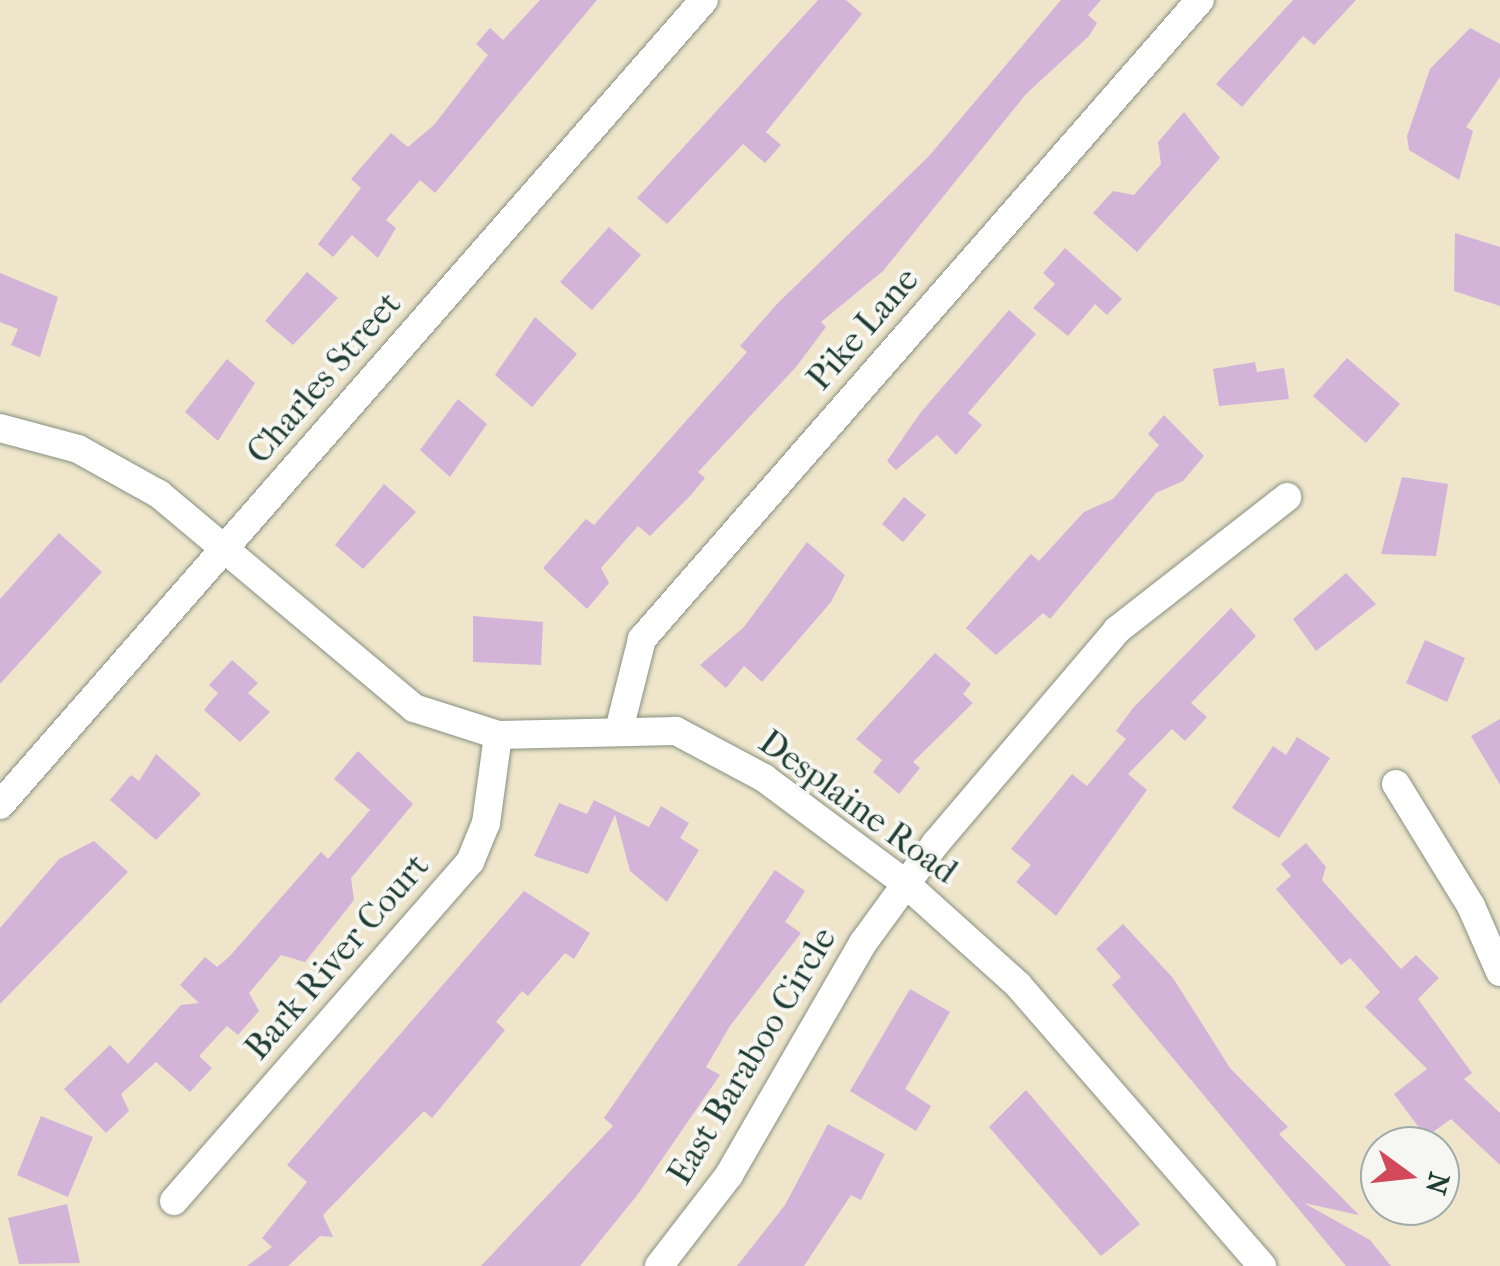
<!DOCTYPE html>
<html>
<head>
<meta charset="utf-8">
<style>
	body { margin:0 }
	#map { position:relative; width:1500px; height:1266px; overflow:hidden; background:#eee5cb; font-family:"IM FELL French Canon",serif }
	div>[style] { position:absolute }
	.building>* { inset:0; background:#d4b3d9 }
	.roads { filter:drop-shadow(0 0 2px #869180) drop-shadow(0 0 2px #869180) }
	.street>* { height:28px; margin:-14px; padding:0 14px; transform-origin:14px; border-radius:14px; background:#fff }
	span { translate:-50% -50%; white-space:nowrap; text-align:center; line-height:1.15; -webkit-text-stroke:8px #f6f6f2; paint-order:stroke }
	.street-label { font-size:35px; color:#1f3d34 }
	.north { position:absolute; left:1360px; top:1126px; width:100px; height:100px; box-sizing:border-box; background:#f6f6f2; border:2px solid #a0aca6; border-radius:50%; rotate:105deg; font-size:28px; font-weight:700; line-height:40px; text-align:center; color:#1f3d34 }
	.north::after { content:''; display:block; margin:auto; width:35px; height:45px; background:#d1495b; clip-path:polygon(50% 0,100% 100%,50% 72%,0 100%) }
</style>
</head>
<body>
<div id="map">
	<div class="building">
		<i style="clip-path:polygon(540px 0,597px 0,435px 193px,420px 180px,386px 220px,396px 228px,378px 258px,352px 235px,333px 257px,318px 244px,361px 188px,351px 179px,391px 133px,408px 147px,434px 125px,488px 55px,476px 44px,490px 28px,503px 40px)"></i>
		<i style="clip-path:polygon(818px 0,846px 0,862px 14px,766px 132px,781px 145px,765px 163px,743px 144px,667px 224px,637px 198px)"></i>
		<i style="clip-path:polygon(1061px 0,1101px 0,1088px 15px,1097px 23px,1089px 36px,1026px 94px,883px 271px,821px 322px,826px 327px,796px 367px,698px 472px,705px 478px,690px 496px,650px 536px,638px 526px,601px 568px,609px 583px,587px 609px,543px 568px,586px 519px,594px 525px,747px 352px,740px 346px,777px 304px,929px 156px)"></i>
		<i style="clip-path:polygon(1293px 0,1356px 0,1314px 45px,1303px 36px,1242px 107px,1216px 84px)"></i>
		<i style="clip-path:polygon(1470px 28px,1500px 44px,1500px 77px,1466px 127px,1473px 131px,1459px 180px,1409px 150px,1407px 136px,1430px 69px)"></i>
		<i style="clip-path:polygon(1184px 112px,1220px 158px,1137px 252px,1093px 213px,1113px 191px,1134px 195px,1161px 164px,1158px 142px)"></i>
		<i style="clip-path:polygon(609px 227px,641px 255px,592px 310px,560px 282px)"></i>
		<i style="clip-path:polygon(1455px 233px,1500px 247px,1500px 306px,1454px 291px)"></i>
		<i style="clip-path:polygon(1065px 248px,1122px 299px,1107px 315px,1095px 304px,1068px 336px,1033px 308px,1055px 284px,1043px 273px)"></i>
		<i style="clip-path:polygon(307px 272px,338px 298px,293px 345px,265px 321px)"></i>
		<i style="clip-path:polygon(0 273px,58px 297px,40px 357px,11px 345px,18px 329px,0 322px)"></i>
		<i style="clip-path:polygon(1009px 310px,1036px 334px,968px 413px,982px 425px,956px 455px,937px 435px,896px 470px,887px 461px,921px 412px)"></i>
		<i style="clip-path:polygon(535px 317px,577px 354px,532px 407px,495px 375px)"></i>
		<i style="clip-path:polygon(1347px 358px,1400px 404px,1366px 443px,1313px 396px)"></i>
		<i style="clip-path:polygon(227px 359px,255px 383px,218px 441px,185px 412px)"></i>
		<i style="clip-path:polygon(1255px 362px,1257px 372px,1284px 368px,1289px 399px,1219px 406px,1213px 369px)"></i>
		<i style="clip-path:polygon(458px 399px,487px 424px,450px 477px,420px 450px)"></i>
		<i style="clip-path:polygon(1164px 415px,1204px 456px,1183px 481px,1156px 493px,1050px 619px,1043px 613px,996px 655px,966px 628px,1031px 554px,1039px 561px,1084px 512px,1113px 499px,1159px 445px,1148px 434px)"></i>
		<i style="clip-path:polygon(1402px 477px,1448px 484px,1436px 556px,1381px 554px)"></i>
		<i style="clip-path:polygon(384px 484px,416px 512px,363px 569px,335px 545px)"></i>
		<i style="clip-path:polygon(904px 497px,926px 515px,903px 542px,882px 524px)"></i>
		<i style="clip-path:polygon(59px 533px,102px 572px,0 684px,0 599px)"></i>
		<i style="clip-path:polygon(807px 542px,845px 575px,831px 602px,762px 682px,744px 666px,726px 688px,700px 665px,744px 627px)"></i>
		<i style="clip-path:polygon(1346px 573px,1376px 604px,1316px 651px,1293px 619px)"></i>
		<i style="clip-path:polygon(1231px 608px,1256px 636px,1191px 703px,1207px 717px,1185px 741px,1172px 729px,1128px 774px,1147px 790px,1056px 916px,1016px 882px,1031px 865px,1011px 849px,1072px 774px,1087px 786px,1126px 739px,1116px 731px,1133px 708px)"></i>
		<i style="clip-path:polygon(473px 616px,543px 622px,541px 665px,473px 662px)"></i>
		<i style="clip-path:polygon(1425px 640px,1465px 658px,1447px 702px,1406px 683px)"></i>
		<i style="clip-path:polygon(935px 653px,971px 684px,963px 694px,973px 703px,913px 762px,920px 768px,899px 794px,873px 772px,882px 760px,856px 739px)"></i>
		<i style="clip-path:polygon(232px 660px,258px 683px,248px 693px,270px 712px,240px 742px,204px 710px,218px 693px,209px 685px)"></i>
		<i style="clip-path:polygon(1500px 719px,1500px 785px,1471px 736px)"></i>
		<i style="clip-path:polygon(1297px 737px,1330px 758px,1279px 838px,1232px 808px,1273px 746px,1286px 755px)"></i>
		<i style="clip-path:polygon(358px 751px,413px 804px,351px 878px,354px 900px,305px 962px,281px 955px,249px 993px,259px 1011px,238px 1035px,227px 1026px,199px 1056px,212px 1068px,190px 1092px,156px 1062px,121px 1094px,129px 1111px,106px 1133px,64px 1089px,110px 1045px,128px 1064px,181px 1005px,199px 1003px,180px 985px,205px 957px,217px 967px,229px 957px,321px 852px,328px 859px,370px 810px,334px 779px)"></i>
		<i style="clip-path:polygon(156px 754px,201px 794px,156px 840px,110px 800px,131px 775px,139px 781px)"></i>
		<i style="clip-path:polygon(594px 800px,649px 827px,661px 806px,689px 823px,680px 838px,699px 850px,667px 902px,630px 871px,615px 815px,588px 874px,534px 856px,559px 803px,587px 814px)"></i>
		<i style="clip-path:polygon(94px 841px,128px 872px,0 1004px,0 928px,59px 859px)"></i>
		<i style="clip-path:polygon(1306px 843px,1326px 867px,1322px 880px,1401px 969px,1416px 955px,1439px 978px,1418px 999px,1472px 1073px,1464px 1079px,1500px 1113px,1500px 1165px,1451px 1119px,1426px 1137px,1394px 1094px,1427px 1069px,1365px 1007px,1380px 992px,1350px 958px,1341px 965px,1276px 889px,1291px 876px,1281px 864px)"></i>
		<i style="clip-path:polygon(775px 870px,805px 891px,785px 922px,801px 933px,730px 1026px,706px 1067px,720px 1075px,638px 1194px,580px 1266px,481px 1266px,613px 1126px,604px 1118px)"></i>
		<i style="clip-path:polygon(524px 891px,590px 933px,574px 959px,565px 953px,528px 996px,522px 991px,496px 1022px,505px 1030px,432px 1118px,424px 1111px,323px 1215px,333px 1237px,320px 1236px,288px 1266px,247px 1266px,272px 1247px,262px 1238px,307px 1182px,287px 1165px)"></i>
		<i style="clip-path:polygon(1123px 924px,1173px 978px,1230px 1068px,1288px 1127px,1279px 1134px,1359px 1215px,1304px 1203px,1370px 1240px,1391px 1266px,1346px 1266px,1112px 985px,1121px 977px,1096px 949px)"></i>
		<i style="clip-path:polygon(910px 989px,950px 1012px,905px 1089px,931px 1106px,916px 1131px,850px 1091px)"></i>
		<i style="clip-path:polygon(1026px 1090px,1140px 1224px,1101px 1256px,989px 1127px)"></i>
		<i style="clip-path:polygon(41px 1116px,93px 1137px,68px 1197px,17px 1175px)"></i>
		<i style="clip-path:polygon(828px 1124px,885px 1154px,861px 1200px,851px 1195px,804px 1266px,737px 1266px,785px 1205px)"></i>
		<i style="clip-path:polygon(67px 1204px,80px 1263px,19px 1264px,8px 1218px)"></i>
	</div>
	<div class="roads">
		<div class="street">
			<i style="left:0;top:428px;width:81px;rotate:15.1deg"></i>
			<i style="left:78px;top:449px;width:93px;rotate:29.1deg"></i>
			<i style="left:159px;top:494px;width:333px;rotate:40deg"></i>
			<i style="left:414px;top:708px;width:88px;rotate:17.8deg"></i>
			<i style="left:498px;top:735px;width:178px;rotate:-1.3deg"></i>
			<i style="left:676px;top:731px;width:100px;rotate:28.1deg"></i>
			<i style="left:764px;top:778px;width:177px;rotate:36.7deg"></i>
			<i style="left:906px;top:884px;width:151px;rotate:42deg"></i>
			<i style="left:1018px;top:985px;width:372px;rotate:49deg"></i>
			<i style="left:620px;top:726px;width:90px;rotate:-75.8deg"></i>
			<i style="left:642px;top:639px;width:848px;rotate:-48.87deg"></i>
			<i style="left:1396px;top:784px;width:143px;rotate:58.4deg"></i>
			<i style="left:1471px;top:906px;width:72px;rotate:66.3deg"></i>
			<i style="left:0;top:805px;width:1069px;rotate:-48.83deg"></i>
			<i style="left:174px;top:1201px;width:450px;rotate:-48.9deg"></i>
			<i style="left:470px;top:862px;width:42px;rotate:-67.7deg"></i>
			<i style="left:486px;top:823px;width:89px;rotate:-82.2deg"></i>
			<i style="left:659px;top:1266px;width:115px;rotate:-52.4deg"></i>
			<i style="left:729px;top:1175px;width:268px;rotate:-60deg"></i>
			<i style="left:863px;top:943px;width:124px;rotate:-53.9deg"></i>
			<i style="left:936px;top:843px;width:280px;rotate:-49.6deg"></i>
			<i style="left:1117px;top:630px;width:216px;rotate:-38deg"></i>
		</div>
	</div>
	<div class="street-label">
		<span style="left:863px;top:329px;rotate:-49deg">Pike Lane</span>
		<span style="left:324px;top:378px;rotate:-49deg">Charles Street</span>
		<span style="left:858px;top:807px;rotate:36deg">Desplaine Road</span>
		<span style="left:337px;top:957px;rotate:-49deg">Bark River Court</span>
		<span style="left:752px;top:1056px;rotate:-59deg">East Baraboo Circle</span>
	</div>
	<div class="north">N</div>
</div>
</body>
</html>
